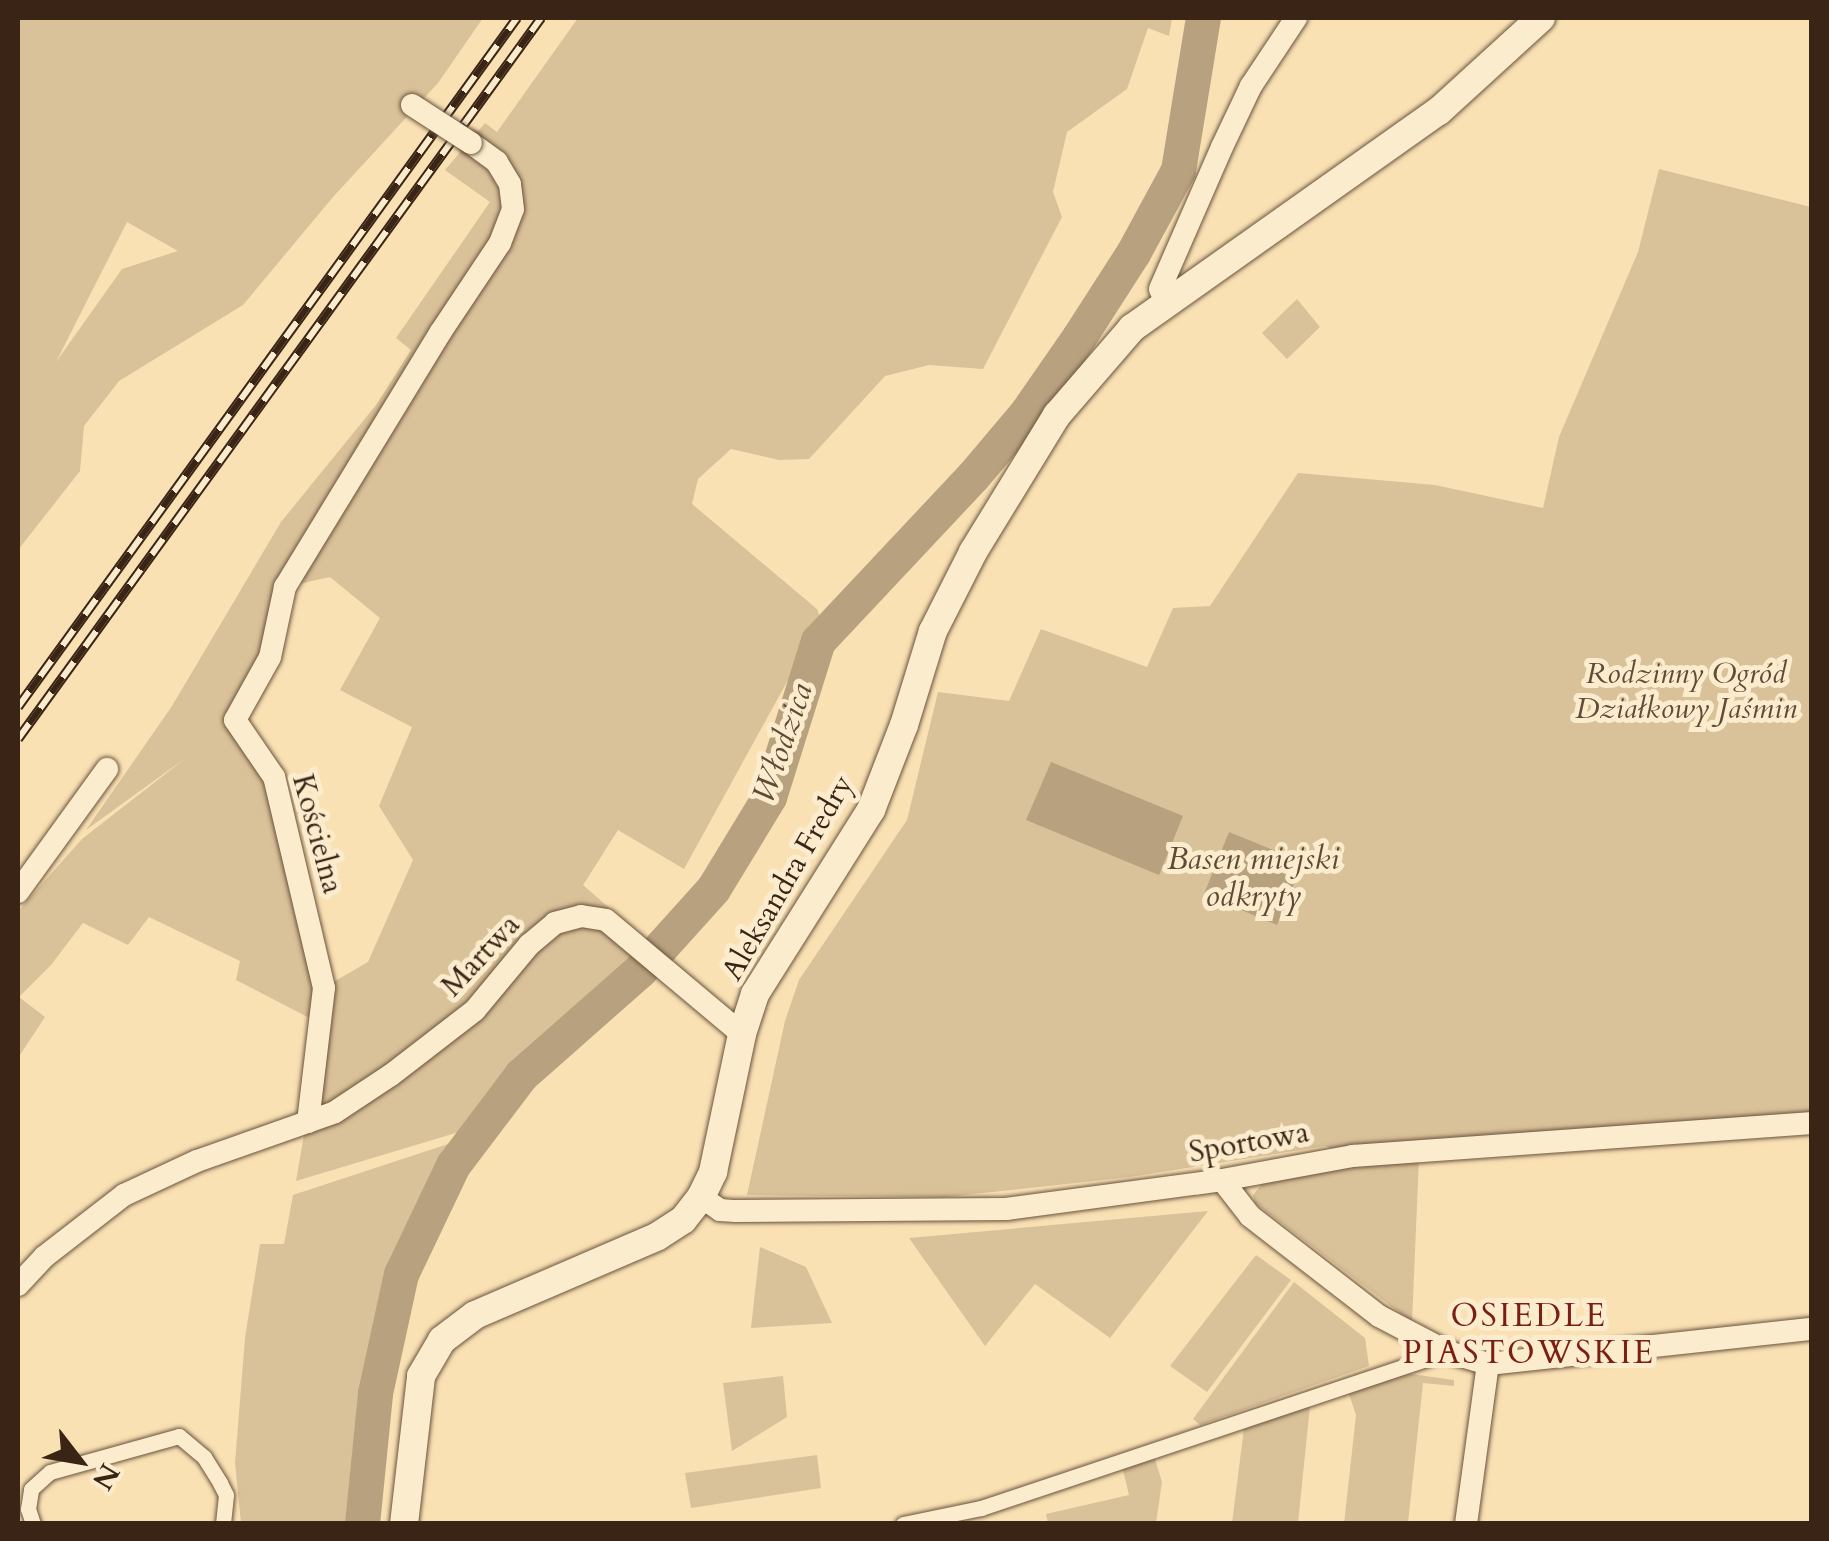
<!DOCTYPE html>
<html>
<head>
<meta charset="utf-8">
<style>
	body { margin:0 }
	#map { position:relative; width:1829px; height:1541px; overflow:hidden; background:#f9e1b4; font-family:Cardo,serif }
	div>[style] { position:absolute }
	.green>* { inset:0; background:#d9c199 }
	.water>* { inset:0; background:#b8a17e }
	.river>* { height:35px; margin:-17.5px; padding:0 17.5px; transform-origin:17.5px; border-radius:17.5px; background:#b8a17e }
	.roads { filter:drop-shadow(0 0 2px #6a533d) drop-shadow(0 0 2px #6a533d) }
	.pedestrian>* { height:15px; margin:-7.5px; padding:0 7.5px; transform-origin:7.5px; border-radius:7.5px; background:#fbecce }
	.minor>* { height:22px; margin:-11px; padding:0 11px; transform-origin:11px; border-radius:11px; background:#fbecce }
	.tertiary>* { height:28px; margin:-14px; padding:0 14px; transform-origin:14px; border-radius:14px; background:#fbecce }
	.rail>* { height:10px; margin-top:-5px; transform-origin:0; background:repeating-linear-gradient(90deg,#fbecce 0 19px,#3a2415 0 38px); box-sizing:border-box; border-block:2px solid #3a2415 }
	.bridges { filter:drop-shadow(0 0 2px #6a533d) drop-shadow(0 0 2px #6a533d) }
	.minor-bridge>* { height:22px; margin:-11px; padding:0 11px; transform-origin:11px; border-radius:11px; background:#fbecce }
	span { translate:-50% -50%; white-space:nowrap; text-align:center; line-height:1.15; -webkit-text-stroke:10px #fbecce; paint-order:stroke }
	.park-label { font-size:30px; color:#624b36; font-style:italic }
	.street-label { font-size:30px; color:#3a2415 }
	.water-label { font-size:32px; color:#604a34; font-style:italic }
	.neighbourhood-label { font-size:32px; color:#7a1f14; letter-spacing:2.5px }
	.frame { position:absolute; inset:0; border:20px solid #3a2415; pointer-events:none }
	.north { position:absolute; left:30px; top:1411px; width:100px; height:100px; -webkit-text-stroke:8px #fbecce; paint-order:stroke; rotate:121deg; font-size:28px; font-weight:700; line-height:40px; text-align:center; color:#3a2415 }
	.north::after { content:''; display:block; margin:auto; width:35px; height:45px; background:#3a2415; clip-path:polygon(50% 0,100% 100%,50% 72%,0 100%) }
</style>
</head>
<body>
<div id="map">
	<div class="green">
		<i style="clip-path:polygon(evenodd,18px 18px,483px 18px,438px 83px,333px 197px,243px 305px,119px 381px,84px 426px,80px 471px,18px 550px,18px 18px,127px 222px,178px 251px,122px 269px,56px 362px,127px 222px)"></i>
		<i style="clip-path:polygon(evenodd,578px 18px,1172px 18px,1169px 36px,1148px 28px,1127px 89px,1067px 132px,1053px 192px,1062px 217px,983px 369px,929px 365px,885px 376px,809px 459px,779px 460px,731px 449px,698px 479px,692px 504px,817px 609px,821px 620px,684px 869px,618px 830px,583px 885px,655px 948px,640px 970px,521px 1075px,453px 1165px,401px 1274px,375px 1393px,362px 1523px,241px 1523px,235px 1463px,245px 1338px,260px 1244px,284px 1244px,293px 1195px,454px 1142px,459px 1132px,296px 1181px,323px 1025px,236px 980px,240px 961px,149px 917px,128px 945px,83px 923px,51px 965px,19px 997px,45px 1017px,18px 1058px,18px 911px,82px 839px,187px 757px,86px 830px,172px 706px,281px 522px,376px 405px,411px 350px,396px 338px,490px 202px,445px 170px,485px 123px,497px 132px,578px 18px,330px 577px,380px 618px,340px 690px,412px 727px,379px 806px,413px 860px,368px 962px,325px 987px,274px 777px,235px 720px,285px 587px,330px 577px)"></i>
		<i style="clip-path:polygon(1659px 169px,1811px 207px,1811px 1119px,1353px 1156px,1325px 1146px,1130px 1177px,946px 1197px,747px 1195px,785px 1021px,799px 980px,907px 820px,938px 692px,1009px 701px,1041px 629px,1147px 667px,1173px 608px,1210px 606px,1298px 473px,1435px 485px,1543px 508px,1559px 437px,1638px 252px)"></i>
		<i style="clip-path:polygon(1297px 299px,1320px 327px,1287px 359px,1262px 333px)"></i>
		<i style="clip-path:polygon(1419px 1158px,1412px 1322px,1255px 1203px,1253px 1195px,1265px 1180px)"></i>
		<i style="clip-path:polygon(1208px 1211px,1110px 1338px,1035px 1284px,985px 1346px,909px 1238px)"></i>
		<i style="clip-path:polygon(760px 1247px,806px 1267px,832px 1323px,751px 1328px)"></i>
		<i style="clip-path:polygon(1256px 1255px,1291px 1280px,1207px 1392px,1170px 1366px)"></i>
		<i style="clip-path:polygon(1294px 1282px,1365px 1338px,1369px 1366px,1200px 1425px,1193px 1419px)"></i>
		<i style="clip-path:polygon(1404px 1373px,1454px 1380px,1454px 1386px,1423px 1383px,1408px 1523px,1344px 1524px,1356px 1415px,1348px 1391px)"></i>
		<i style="clip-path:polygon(783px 1376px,787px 1417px,732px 1451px,723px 1383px)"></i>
		<i style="clip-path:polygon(1310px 1406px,1298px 1523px,1232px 1523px,1244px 1428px)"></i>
		<i style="clip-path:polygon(817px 1455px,821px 1488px,691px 1508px,685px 1473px)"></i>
		<i style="clip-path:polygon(1154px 1456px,1162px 1482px,1156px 1523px,1048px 1523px,1046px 1514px,1129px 1495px,1122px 1466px)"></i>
	</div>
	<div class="water">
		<i style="clip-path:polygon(1051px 762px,1183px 816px,1159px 875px,1026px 820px)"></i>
		<i style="clip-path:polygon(1229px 832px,1303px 862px,1277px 925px,1204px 894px)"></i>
	</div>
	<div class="river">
		<i style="left:362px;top:1524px;width:132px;rotate:-84.3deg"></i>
		<i style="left:375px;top:1393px;width:122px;rotate:-77.7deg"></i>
		<i style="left:401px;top:1274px;width:121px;rotate:-64.5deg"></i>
		<i style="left:453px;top:1165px;width:113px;rotate:-52.9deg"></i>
		<i style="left:521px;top:1075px;width:159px;rotate:-41.4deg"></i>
		<i style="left:640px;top:970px;width:109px;rotate:-48deg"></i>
		<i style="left:713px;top:889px;width:108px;rotate:-58.7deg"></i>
		<i style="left:769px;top:797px;width:164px;rotate:-72.6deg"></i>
		<i style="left:818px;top:641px;width:226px;rotate:-46.8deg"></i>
		<i style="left:973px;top:476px;width:84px;rotate:-49.8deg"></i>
		<i style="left:1027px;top:412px;width:91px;rotate:-55.3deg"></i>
		<i style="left:1079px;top:337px;width:100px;rotate:-57.3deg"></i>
		<i style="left:1133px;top:253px;width:94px;rotate:-61.5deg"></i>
		<i style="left:1178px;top:170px;width:154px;rotate:-80.7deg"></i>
	</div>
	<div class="roads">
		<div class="pedestrian">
			<i style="left:33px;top:1524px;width:16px;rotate:-108deg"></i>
			<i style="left:28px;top:1509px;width:20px;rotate:-81deg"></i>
			<i style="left:31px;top:1489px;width:25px;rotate:-42deg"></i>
			<i style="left:50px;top:1472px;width:134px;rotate:-15.6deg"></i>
			<i style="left:179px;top:1436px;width:33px;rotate:40deg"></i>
			<i style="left:204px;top:1457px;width:31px;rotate:58deg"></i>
			<i style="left:220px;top:1483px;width:13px;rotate:63deg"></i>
			<i style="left:226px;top:1495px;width:29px;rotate:96deg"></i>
			<i style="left:903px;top:1524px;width:80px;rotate:-11.6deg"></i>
			<i style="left:981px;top:1508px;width:492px;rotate:-18.5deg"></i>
		</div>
		<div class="minor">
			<i style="left:1166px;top:303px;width:15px;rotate:-113deg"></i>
			<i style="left:1160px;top:289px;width:155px;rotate:-66.4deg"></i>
			<i style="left:1222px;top:147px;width:68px;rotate:-64.6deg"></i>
			<i style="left:1251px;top:86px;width:82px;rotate:-56.5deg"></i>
			<i style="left:18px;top:892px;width:152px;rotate:-54.1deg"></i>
			<i style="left:308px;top:1122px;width:135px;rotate:-83.2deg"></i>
			<i style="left:324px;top:988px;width:217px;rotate:-103.3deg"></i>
			<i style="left:274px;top:777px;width:69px;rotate:-124.4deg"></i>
			<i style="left:235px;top:720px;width:72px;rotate:-60.9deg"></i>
			<i style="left:270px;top:657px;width:72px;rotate:-77.9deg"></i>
			<i style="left:285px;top:587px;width:298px;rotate:-58.6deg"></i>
			<i style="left:440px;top:333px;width:108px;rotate:-56.3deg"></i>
			<i style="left:500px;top:243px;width:36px;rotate:-69deg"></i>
			<i style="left:513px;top:209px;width:25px;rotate:-97deg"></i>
			<i style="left:510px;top:184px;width:26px;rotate:-121deg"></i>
			<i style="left:497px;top:162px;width:32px;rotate:-144deg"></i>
			<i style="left:1222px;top:1180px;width:46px;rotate:52.1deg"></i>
			<i style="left:1250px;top:1216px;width:163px;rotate:37.8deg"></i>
			<i style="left:1379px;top:1316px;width:78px;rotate:27.6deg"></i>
			<i style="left:1448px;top:1352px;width:42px;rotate:16.7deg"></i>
			<i style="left:1488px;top:1364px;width:326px;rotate:-6.2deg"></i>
			<i style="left:701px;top:1197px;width:23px;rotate:34deg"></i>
			<i style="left:720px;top:1210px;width:16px;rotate:4deg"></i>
			<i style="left:736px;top:1211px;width:270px;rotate:-0.4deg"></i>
			<i style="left:1006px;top:1209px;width:218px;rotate:-7.6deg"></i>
			<i style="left:1222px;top:1180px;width:133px;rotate:-10.4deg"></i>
			<i style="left:1353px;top:1156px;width:460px;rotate:-4.1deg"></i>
			<i style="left:18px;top:1285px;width:38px;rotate:-47deg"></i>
			<i style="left:44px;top:1257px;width:101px;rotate:-37.8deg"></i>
			<i style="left:124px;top:1195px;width:81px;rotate:-25deg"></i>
			<i style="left:197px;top:1161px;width:146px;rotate:-19.5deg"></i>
			<i style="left:335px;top:1112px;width:67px;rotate:-33.5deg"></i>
			<i style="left:391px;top:1075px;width:106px;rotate:-37.7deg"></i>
			<i style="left:475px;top:1010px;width:85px;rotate:-50.3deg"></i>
			<i style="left:529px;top:945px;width:34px;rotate:-40deg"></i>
			<i style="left:555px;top:923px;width:27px;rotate:-15deg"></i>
			<i style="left:581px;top:916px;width:25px;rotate:9deg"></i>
			<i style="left:606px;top:920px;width:177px;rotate:40deg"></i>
			<i style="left:1466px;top:1524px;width:162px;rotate:-82.2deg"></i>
		</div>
		<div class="tertiary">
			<i style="left:404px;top:1524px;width:149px;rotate:-83.4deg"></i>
			<i style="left:421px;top:1376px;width:42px;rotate:-59.7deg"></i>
			<i style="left:442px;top:1340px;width:41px;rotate:-37.1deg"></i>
			<i style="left:475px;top:1315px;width:199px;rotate:-23.3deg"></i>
			<i style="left:658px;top:1236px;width:30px;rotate:-33deg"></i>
			<i style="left:683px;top:1220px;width:29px;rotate:-52deg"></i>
			<i style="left:701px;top:1197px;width:28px;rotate:-64deg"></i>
			<i style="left:713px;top:1172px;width:141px;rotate:-78.1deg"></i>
			<i style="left:742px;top:1034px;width:42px;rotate:-72deg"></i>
			<i style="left:755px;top:994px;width:218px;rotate:-57.8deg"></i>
			<i style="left:871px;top:810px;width:91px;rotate:-68.8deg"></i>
			<i style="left:904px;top:725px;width:98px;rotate:-72.9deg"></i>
			<i style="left:933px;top:631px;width:89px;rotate:-63.1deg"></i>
			<i style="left:973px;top:552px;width:161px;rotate:-58.5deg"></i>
			<i style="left:1057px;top:415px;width:115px;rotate:-49.2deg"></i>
			<i style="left:1132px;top:328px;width:376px;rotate:-35.3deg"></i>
			<i style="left:1439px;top:111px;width:138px;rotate:-42.4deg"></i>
		</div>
	</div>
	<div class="rail">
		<i style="left:18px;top:707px;width:851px;rotate:-54.09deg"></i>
		<i style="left:18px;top:739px;width:891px;rotate:-54.04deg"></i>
	</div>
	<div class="bridges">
		<div class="minor-bridge">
			<i style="left:412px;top:105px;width:70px;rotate:32.8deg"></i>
		</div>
	</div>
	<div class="park-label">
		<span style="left:1686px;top:691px">Rodzinny Ogród<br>Działkowy Jaśmin</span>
	</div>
	<div class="street-label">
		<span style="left:317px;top:834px;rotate:75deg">Kościelna</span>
		<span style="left:788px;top:878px;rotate:-60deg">Aleksandra Fredry</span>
		<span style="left:481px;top:956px;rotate:-47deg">Martwa</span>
		<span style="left:1249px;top:1143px;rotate:-10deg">Sportowa</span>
	</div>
	<div class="water-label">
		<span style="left:783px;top:743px;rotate:-71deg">Włodzica</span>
		<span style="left:1253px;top:878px">Basen miejski<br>odkryty</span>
	</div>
	<div class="neighbourhood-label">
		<span style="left:1529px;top:1335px">OSIEDLE<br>PIASTOWSKIE</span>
	</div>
	<div class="frame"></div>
	<div class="north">N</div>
</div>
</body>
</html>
